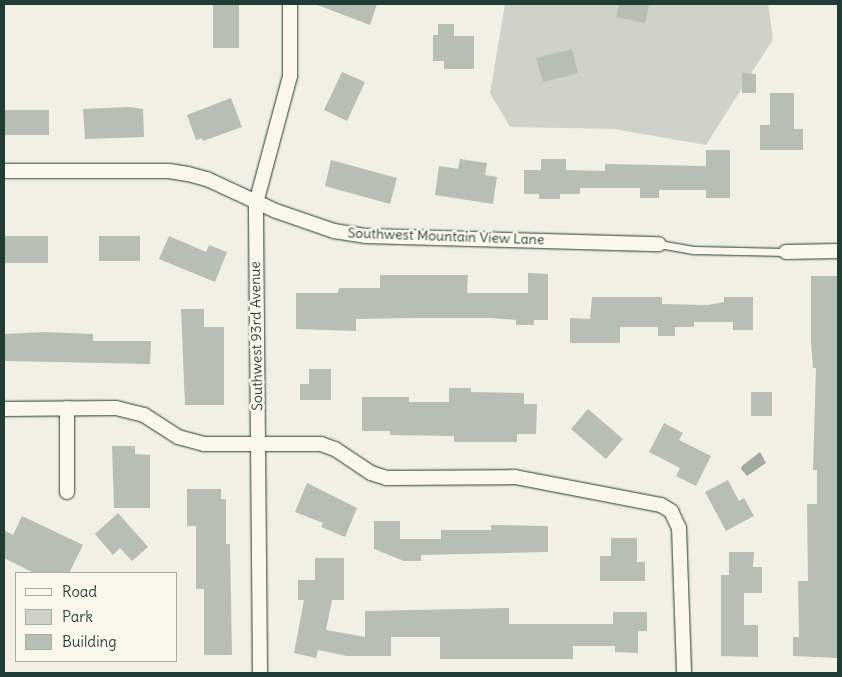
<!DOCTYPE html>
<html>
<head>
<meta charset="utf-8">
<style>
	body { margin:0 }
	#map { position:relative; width:842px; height:677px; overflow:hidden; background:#f2f0e5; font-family:Delius,sans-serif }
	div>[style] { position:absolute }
	.green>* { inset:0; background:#cfd2c8 }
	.water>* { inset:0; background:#a2aba1 }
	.building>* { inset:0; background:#b7beb3 }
	.roads { filter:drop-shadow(0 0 1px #1f3d34) drop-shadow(0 0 1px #1f3d34) }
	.service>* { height:7px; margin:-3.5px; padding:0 3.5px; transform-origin:3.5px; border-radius:3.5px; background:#fbf7ec }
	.minor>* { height:14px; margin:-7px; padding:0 7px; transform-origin:7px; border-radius:7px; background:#fbf7ec }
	span { translate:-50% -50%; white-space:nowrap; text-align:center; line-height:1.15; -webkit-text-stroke:5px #fbf7ec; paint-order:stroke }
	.street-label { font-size:14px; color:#1f3d34 }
	.frame { position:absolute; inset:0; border:5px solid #1f3d34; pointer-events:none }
	.legend { position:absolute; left:15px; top:572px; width:162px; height:90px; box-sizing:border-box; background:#fbf7ec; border:1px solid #a3ada2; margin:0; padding:6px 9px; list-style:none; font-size:15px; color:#1f3d34 }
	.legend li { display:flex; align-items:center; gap:10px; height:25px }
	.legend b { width:25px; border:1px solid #a3ada2 }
</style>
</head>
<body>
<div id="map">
	<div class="green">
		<i style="clip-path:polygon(505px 4px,768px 4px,773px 39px,706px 145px,614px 129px,510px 127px,490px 93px)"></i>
	</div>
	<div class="water">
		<i style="clip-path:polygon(760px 452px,766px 463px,747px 476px,741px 469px,742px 466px)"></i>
	</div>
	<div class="building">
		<i style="clip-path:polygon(213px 4px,239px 4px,239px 48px,213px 48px)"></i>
		<i style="clip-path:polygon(315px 4px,377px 4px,370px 25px)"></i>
		<i style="clip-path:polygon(619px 4px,649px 4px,645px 23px,616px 17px)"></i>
		<i style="clip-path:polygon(438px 24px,454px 24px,454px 36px,474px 36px,474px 69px,444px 69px,444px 61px,433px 61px,433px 35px,438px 35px)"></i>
		<i style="clip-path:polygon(572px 49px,578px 73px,543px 82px,536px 58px)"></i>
		<i style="clip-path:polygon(342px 72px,365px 82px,347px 121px,324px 110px)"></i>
		<i style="clip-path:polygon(742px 73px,756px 74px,756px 93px,742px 93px)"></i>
		<i style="clip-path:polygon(770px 93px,794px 93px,794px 129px,803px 129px,803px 150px,760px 150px,760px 125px,770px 125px)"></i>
		<i style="clip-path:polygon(231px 98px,242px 127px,203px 141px,202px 138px,196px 140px,187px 115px)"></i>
		<i style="clip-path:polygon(129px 107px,143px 109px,144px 137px,85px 139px,83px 109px)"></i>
		<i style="clip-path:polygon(4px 110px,49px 110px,49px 135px,4px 135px)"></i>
		<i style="clip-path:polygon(706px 150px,730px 150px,730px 198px,706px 198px,706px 190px,659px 190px,659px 198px,640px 198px,640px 188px,580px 188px,580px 194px,560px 194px,560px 199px,539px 199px,539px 194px,524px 194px,524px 170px,541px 170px,541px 159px,566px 159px,566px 170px,605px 171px,605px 164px,706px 166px)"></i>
		<i style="clip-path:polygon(460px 159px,487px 163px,485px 175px,497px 177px,493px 204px,435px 195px,439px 166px,458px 169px)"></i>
		<i style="clip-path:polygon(331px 160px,397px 178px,390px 204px,325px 186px)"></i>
		<i style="clip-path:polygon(4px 236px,48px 236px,48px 263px,4px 263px)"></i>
		<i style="clip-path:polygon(99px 236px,140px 236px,140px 261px,99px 261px)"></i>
		<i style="clip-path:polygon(169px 236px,206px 252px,209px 245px,227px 252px,215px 282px,159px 259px)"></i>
		<i style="clip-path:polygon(528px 273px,548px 274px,548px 320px,534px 320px,534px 325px,516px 325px,516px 320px,492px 318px,414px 318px,356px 319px,356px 331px,296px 329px,296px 293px,338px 293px,339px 288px,380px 288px,380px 275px,468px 275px,467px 293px,528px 293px)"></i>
		<i style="clip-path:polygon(811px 276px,838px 276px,838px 658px,793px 656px,793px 637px,799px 637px,798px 581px,808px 581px,807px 504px,817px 504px,817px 470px,813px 470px,816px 368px,813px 368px,811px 342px)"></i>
		<i style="clip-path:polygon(592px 297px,662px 297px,662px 304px,708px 305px,724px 302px,724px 297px,753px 297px,753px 330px,733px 330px,733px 322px,694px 322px,694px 327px,675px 327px,675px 336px,658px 336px,658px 327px,620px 327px,620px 343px,570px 343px,570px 318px,590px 319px)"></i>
		<i style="clip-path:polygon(181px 309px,204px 309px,204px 327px,224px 327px,224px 405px,185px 405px)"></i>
		<i style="clip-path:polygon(44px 332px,93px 334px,93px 341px,151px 341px,150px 364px,4px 361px,4px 334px)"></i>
		<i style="clip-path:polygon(309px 369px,331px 369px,331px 400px,300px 400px,300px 384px,309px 384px)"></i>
		<i style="clip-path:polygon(449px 388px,471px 388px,471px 392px,524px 393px,524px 404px,537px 404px,536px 434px,517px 434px,517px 442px,454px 442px,454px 436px,390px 435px,390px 431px,362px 431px,362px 397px,409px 397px,409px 402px,449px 402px)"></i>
		<i style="clip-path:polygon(751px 392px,772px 392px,772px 416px,751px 416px)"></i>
		<i style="clip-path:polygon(588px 409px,623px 439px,606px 459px,571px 429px)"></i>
		<i style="clip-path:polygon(664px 423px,683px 433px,679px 440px,711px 456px,696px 486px,676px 476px,680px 468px,649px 452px)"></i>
		<i style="clip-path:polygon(112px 446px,135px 446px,135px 454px,150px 455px,150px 508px,114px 508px)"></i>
		<i style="clip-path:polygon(728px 480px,739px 501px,744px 498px,754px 516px,726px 531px,705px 492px)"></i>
		<i style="clip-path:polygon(307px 483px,357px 508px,345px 537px,321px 527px,323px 523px,295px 512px)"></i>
		<i style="clip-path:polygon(187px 489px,221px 489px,221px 499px,226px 499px,226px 544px,230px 544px,232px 655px,204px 655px,204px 589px,196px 589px,196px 526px,187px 526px)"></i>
		<i style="clip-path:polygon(118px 513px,148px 547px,132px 561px,120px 548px,113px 555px,95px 534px)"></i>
		<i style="clip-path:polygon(22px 516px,83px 545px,69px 573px,34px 573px,4px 558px,4px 530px,13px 535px)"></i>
		<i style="clip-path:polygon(374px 521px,400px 521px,400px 539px,441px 539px,441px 530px,491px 530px,491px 525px,548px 526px,548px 552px,421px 555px,421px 561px,404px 561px,374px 549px)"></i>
		<i style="clip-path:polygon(611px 538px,637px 538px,637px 562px,645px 562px,645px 581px,600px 581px,600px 556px,611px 556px)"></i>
		<i style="clip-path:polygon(729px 552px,754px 552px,753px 567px,762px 567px,762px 593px,744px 593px,744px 625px,758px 625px,758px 657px,721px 656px,721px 575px,729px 575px)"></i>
		<i style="clip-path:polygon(315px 558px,344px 558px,344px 600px,332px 600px,326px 630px,365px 637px,365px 611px,509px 608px,509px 624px,613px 624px,613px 612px,647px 612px,647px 631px,638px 631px,638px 653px,615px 652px,615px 646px,573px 646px,573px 659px,440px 659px,440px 637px,391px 637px,391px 656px,347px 656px,318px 650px,316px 658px,294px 653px,304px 600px,298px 600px,298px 580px,315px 580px)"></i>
	</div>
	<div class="roads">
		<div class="service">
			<i style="left:659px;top:244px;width:36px;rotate:10deg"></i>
			<i style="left:694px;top:250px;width:92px;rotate:1.2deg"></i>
		</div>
		<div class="minor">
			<i style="left:4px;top:171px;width:165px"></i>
			<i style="left:169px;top:171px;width:19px;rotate:9deg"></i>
			<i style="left:188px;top:174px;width:20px;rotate:15deg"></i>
			<i style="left:207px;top:179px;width:76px;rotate:24.9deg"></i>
			<i style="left:276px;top:211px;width:61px;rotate:19deg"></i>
			<i style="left:334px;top:231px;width:31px;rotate:9deg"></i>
			<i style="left:365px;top:236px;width:294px;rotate:1.6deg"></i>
			<i style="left:786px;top:252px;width:52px;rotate:-1.1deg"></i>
			<i style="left:4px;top:409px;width:112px;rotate:-0.5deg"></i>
			<i style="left:116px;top:408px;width:29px;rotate:14deg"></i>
			<i style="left:144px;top:415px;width:40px;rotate:32.9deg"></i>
			<i style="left:178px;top:437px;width:27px;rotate:15deg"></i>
			<i style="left:204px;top:444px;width:117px"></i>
			<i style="left:321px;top:444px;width:15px;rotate:20deg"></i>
			<i style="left:335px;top:449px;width:43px;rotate:33.7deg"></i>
			<i style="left:371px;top:473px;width:16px;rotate:18deg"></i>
			<i style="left:386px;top:478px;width:129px;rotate:-0.4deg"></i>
			<i style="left:515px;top:477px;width:149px;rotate:10.9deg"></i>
			<i style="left:661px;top:505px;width:12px;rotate:31deg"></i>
			<i style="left:671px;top:511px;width:19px;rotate:65deg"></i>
			<i style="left:679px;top:528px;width:145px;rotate:88deg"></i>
			<i style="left:67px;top:492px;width:84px;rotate:-90deg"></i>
			<i style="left:260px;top:673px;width:470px;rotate:-90.5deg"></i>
			<i style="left:256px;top:203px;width:131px;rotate:-75deg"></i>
			<i style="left:290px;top:76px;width:72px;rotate:-90deg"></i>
		</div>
	</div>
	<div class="street-label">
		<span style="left:446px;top:236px;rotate:2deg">Southwest Mountain View Lane</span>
		<span style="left:256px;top:336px;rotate:-91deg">Southwest 93rd Avenue</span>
	</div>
	<div class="frame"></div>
	<ul class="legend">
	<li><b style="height:6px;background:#fbf7ec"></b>Road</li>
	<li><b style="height:14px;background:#cfd2c8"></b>Park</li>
	<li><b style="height:14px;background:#b7beb3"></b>Building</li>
	</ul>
</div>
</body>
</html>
